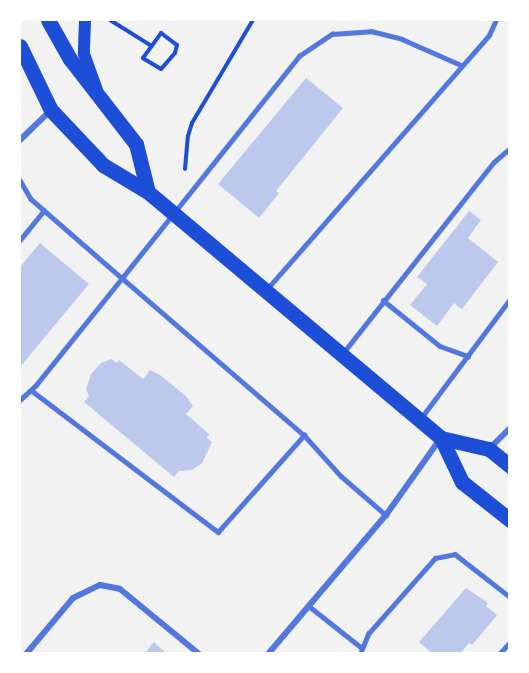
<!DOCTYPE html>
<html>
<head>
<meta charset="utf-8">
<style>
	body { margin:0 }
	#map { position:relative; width:529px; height:673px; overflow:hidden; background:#f2f2f2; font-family:Raleway,sans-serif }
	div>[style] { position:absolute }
	.building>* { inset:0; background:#bdc9ec }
	.path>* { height:4px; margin:-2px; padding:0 2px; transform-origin:2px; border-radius:2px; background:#1d4ed8 }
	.service>* { height:4.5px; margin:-2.25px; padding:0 2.25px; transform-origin:2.25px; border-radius:2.25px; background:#5277de }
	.minor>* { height:6px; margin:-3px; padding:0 3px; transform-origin:3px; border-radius:3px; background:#5277de }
	.secondary>* { height:12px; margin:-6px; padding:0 6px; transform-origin:6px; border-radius:6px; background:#1d4ed8 }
	.primary>* { height:15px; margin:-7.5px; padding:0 7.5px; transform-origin:7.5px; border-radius:7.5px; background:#1d4ed8 }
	span { translate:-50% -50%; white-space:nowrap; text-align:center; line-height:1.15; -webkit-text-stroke:4.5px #fff; paint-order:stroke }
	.frame { position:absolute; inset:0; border:21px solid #fff; pointer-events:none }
</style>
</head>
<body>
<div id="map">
	<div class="building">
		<i style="clip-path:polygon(306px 78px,343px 108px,276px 191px,279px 193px,259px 218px,218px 184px)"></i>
		<i style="clip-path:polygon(469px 211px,481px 220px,468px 238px,498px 262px,462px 309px,454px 303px,437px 326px,410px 305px,427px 284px,417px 277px)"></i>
		<i style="clip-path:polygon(40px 243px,89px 284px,20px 367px,20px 267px)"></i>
		<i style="clip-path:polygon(111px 359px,117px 363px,119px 360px,143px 379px,150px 370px,160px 375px,186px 396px,193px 406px,186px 414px,209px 434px,207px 438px,212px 442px,202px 463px,192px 470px,179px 471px,174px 477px,84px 402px,89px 396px,86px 389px,91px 374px,101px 363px)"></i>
		<i style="clip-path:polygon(466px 588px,488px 603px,486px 606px,497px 615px,472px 645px,469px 643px,460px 654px,433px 654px,419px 642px)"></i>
		<i style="clip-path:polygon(154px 642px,158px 646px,168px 654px,144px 654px)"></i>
	</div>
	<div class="path">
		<i style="left:110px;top:20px;width:47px;rotate:32deg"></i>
		<i style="left:161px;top:33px;width:20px;rotate:37deg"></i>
		<i style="left:177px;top:45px;width:8px;rotate:104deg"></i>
		<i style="left:175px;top:53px;width:21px;rotate:131deg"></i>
		<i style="left:161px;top:69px;width:21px;rotate:-149deg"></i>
		<i style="left:143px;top:58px;width:31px;rotate:-54deg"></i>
		<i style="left:185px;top:169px;width:33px;rotate:-85deg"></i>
		<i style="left:188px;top:136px;width:14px;rotate:-73deg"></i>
		<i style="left:192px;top:123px;width:120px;rotate:-59.4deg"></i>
	</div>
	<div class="service">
		<i style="left:20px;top:180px;width:22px;rotate:60deg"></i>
		<i style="left:31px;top:199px;width:121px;rotate:41deg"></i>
		<i style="left:122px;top:278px;width:284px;rotate:-51.4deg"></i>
		<i style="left:299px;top:56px;width:40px;rotate:-34deg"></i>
		<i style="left:332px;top:34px;width:39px;rotate:-4deg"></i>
		<i style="left:371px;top:31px;width:32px;rotate:14deg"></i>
		<i style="left:402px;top:39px;width:64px;rotate:23.8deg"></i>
		<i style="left:20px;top:240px;width:38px;rotate:-51deg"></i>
		<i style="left:267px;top:289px;width:337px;rotate:-48.8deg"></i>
		<i style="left:489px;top:35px;width:17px;rotate:-65deg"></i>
		<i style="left:383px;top:300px;width:73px;rotate:38.9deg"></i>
		<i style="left:440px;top:346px;width:30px;rotate:20deg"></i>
		<i style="left:343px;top:353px;width:243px;rotate:-51.7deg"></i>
		<i style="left:494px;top:162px;width:21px;rotate:-41deg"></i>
		<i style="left:31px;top:390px;width:235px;rotate:37.2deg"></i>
		<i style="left:218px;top:532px;width:130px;rotate:-48.4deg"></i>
		<i style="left:20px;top:400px;width:22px;rotate:-43deg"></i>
		<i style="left:36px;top:385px;width:137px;rotate:-51.2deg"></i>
		<i style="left:122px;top:278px;width:240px;rotate:40.8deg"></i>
		<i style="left:304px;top:435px;width:55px;rotate:47.9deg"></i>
		<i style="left:341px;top:476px;width:60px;rotate:40.9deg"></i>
		<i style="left:421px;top:418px;width:149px;rotate:-53.2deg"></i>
		<i style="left:309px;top:606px;width:68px;rotate:38.4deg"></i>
		<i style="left:360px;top:654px;width:22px;rotate:-68deg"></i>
		<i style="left:368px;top:634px;width:101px;rotate:-48.6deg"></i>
		<i style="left:435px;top:558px;width:20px;rotate:-11deg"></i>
		<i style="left:455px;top:554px;width:70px;rotate:38deg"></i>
		<i style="left:499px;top:654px;width:16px;rotate:-47deg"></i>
	</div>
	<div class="minor">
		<i style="left:20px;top:140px;width:43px;rotate:-44.1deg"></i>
		<i style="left:489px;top:449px;width:30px;rotate:-45deg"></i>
		<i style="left:26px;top:654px;width:73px;rotate:-50deg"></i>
		<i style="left:73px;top:598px;width:30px;rotate:-26deg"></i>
		<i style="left:100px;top:585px;width:20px;rotate:11deg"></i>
		<i style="left:120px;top:589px;width:102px;rotate:39.4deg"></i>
		<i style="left:268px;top:654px;width:182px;rotate:-49.7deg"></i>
		<i style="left:386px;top:515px;width:93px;rotate:-54.6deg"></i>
	</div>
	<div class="secondary">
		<i style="left:85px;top:20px;width:34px;rotate:92deg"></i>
		<i style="left:84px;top:54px;width:37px;rotate:70deg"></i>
	</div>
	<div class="primary">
		<i style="left:48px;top:20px;width:45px;rotate:60.6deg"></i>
		<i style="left:70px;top:59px;width:108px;rotate:52.2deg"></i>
		<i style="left:136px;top:144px;width:49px;rotate:76deg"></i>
		<i style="left:20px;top:46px;width:71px;rotate:64.2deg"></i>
		<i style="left:51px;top:110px;width:76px;rotate:46.6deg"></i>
		<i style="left:103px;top:165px;width:52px;rotate:31deg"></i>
		<i style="left:148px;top:192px;width:383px;rotate:40deg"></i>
		<i style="left:441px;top:438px;width:49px;rotate:64.5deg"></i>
		<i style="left:462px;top:482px;width:61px;rotate:38.4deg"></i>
		<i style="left:441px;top:438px;width:49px;rotate:12.9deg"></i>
		<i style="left:489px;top:449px;width:27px;rotate:39deg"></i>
	</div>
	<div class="frame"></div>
</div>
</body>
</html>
